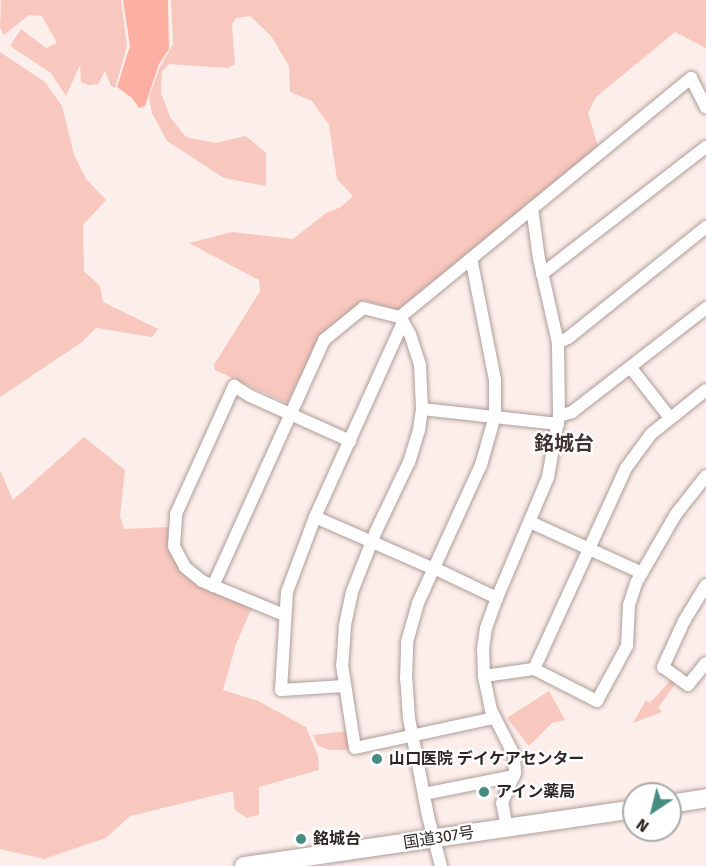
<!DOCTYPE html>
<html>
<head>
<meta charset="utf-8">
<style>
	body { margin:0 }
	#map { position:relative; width:706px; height:866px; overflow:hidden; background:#fceeea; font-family:"Fira Sans","Noto Sans JP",sans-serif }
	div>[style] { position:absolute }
	.green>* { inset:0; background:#f8c7bd }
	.water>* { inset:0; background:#fdb0a1 }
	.roads { filter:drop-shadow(0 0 2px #ae9d9a) drop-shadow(0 0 2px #ae9d9a) }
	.minor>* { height:12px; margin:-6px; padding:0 6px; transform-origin:6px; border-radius:6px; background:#fff }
	.highway>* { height:18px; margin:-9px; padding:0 9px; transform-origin:9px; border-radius:9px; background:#fff }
	.dots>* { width:16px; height:16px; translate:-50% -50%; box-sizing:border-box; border:3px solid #fff; border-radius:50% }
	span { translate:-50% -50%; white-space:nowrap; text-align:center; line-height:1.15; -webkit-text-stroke:4.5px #fff; paint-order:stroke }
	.poi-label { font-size:16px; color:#2d2625; font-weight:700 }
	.left { translate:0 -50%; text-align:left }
	.street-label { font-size:16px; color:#2d2625 }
	.quarter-label { font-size:20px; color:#413330; font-weight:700 }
	.north { position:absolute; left:622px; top:782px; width:60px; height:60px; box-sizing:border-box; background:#fff; border:2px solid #aba8a8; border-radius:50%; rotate:215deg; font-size:16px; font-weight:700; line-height:24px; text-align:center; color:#2d2625 }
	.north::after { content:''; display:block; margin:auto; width:21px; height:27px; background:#478c80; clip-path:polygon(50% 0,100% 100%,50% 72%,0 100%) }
</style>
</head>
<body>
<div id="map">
	<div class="green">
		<i style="clip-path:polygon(1px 0,121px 0,127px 46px,115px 88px,111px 86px,105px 71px,98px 84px,88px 85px,81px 82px,80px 65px,66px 96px,51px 73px,10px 46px,21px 29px,46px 48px,57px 43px,42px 16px,29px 15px,4px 35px,0 28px)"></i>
		<i style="clip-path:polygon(171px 0,706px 0,706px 48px,675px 32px,596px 97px,588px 113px,598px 147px,398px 310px,364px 300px,320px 338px,287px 403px,215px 370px,214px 365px,260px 291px,259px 280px,189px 243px,232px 232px,293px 239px,326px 213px,341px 207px,353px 196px,337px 179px,329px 125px,312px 101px,290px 92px,289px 66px,271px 36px,250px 16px,236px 18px,232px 25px,235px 64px,228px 68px,169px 64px,162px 71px,161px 93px,170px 117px,186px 137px,215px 143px,246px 136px,266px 153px,266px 186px,224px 178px,167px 141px,152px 113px,149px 97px,160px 67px,173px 44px)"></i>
		<i style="clip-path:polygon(0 52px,45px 82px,62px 106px,74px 155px,86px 179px,106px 200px,83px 225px,84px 271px,100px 286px,103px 302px,158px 329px,152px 337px,96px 328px,82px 342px,0 397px)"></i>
		<i style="clip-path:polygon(84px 437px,125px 470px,120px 516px,124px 529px,168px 527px,170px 548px,183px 573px,252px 608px,236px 644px,223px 690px,258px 701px,306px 727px,318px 756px,319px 770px,259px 787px,259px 815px,247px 818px,235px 810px,233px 791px,130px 816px,106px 838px,44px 859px,0 849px,0 470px,13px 500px)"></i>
		<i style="clip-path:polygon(674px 676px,678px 680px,658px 708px,662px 712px,633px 723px,646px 700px,650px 703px)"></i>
		<i style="clip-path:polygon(549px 691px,565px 720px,552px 723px,529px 746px,507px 718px)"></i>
		<i style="clip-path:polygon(346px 731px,349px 750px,329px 750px,317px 745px,313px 735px)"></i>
	</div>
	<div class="water">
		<i style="clip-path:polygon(123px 0,168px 0,169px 49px,159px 64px,145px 106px,139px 108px,132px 98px,117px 87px,130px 46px)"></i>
	</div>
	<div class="roads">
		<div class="minor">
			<i style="left:542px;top:274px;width:207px;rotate:-37.8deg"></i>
			<i style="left:400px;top:317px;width:377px;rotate:-39.4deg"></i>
			<i style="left:691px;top:78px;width:33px;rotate:63deg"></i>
			<i style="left:558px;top:343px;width:11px;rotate:-27deg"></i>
			<i style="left:568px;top:338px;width:177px;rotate:-38.8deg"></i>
			<i style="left:631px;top:368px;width:63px;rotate:52deg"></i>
			<i style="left:422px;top:409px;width:137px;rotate:6.3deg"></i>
			<i style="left:559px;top:416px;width:14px;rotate:-17deg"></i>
			<i style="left:572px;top:412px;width:170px;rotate:-37.8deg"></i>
			<i style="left:315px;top:517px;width:130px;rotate:23.6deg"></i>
			<i style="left:530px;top:522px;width:123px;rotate:24.5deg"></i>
			<i style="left:434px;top:568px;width:70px;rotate:25.5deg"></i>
			<i style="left:706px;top:585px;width:42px;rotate:121.4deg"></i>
			<i style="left:684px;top:621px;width:51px;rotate:114.5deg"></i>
			<i style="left:663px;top:667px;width:31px;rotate:36deg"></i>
			<i style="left:688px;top:685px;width:28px;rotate:-51deg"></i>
			<i style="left:213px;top:586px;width:270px;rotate:-65.7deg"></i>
			<i style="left:324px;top:340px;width:50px;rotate:-39.4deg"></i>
			<i style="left:363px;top:308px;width:38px;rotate:14deg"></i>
			<i style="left:400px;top:317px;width:20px;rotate:60deg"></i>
			<i style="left:410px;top:334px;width:33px;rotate:72deg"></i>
			<i style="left:420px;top:365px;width:44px;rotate:87.4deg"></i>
			<i style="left:422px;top:409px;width:21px;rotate:98deg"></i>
			<i style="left:419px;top:430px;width:34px;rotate:107deg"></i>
			<i style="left:409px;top:462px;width:76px;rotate:115.6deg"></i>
			<i style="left:376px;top:531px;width:66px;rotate:111.5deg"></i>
			<i style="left:352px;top:592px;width:35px;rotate:102deg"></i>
			<i style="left:345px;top:626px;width:39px;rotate:94deg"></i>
			<i style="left:342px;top:665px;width:84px;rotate:81.1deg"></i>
			<i style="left:355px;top:748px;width:142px;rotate:-12.2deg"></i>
			<i style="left:284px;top:615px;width:89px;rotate:-157.5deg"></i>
			<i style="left:202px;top:581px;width:22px;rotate:-141deg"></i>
			<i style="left:185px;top:567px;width:24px;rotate:-118deg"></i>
			<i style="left:174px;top:546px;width:32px;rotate:-86deg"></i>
			<i style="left:176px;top:514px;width:141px;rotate:-65.6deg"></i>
			<i style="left:234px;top:386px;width:19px;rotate:32deg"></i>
			<i style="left:250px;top:396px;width:110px;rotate:24.2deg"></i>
			<i style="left:534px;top:669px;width:221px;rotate:-65.4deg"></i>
			<i style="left:626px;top:468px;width:42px;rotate:-53.7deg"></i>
			<i style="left:651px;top:434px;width:70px;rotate:-38.7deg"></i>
			<i style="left:484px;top:676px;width:50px;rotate:-8deg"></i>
			<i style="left:534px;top:669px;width:71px;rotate:26.9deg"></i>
			<i style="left:597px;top:701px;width:63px;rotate:-61.4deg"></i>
			<i style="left:627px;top:646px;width:41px;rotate:-87.2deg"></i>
			<i style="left:629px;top:605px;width:23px;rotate:-72deg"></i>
			<i style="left:636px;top:583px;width:80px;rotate:-59.9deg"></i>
			<i style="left:676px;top:514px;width:48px;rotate:-51.7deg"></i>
			<i style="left:344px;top:686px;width:63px;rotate:176.4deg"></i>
			<i style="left:281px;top:690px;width:98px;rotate:-86.5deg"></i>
			<i style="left:287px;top:592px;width:80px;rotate:-69.5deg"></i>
			<i style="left:315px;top:517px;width:214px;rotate:-65.7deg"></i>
			<i style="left:424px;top:794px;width:92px;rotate:-11.3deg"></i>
			<i style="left:507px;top:828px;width:25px;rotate:-101deg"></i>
			<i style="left:502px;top:803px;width:33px;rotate:-67deg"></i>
			<i style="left:515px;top:773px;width:18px;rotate:-93deg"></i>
			<i style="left:514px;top:755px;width:51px;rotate:-117.1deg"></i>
			<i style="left:491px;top:710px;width:35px;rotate:-102deg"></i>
			<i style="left:484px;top:676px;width:27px;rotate:-92deg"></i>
			<i style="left:483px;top:649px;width:21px;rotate:-82deg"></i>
			<i style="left:486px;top:628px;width:32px;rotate:-70deg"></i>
			<i style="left:497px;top:598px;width:131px;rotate:-67.1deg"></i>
			<i style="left:548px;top:477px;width:62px;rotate:-79.8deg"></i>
			<i style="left:559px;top:416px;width:73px;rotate:-90.8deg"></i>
			<i style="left:558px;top:343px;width:86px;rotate:-102.7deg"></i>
			<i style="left:539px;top:259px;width:51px;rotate:-97.8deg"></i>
			<i style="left:441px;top:866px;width:52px;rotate:-104.6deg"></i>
			<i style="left:428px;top:816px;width:100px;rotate:-101deg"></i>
			<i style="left:409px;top:718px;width:39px;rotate:-94deg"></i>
			<i style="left:406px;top:679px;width:37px;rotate:-88deg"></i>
			<i style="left:407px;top:642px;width:41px;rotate:-74.2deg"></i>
			<i style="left:418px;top:603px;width:152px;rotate:-65.5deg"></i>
			<i style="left:481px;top:465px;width:51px;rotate:-74.1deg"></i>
			<i style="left:495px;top:416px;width:36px;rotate:-90deg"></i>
			<i style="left:495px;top:380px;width:124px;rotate:-101.1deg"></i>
		</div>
		<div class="highway">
			<i style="left:670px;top:804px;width:36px;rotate:-9deg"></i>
			<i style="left:244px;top:866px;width:394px;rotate:-8.3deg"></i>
		</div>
	</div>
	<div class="dots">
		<i style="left:377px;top:759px;background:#478c80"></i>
		<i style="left:484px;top:792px;background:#478c80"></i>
		<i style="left:301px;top:839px;background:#478c80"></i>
	</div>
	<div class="poi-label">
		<span class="left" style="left:389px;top:759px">山口医院 デイケアセンター</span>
		<span class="left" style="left:496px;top:792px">アイン薬局</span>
		<span class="left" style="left:313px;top:839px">銘城台</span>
	</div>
	<div class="street-label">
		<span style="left:439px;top:838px;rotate:-9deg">国道307号</span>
	</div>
	<div class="quarter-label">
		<span style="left:564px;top:443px">銘城台</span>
	</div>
	<div class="north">N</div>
</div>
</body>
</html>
